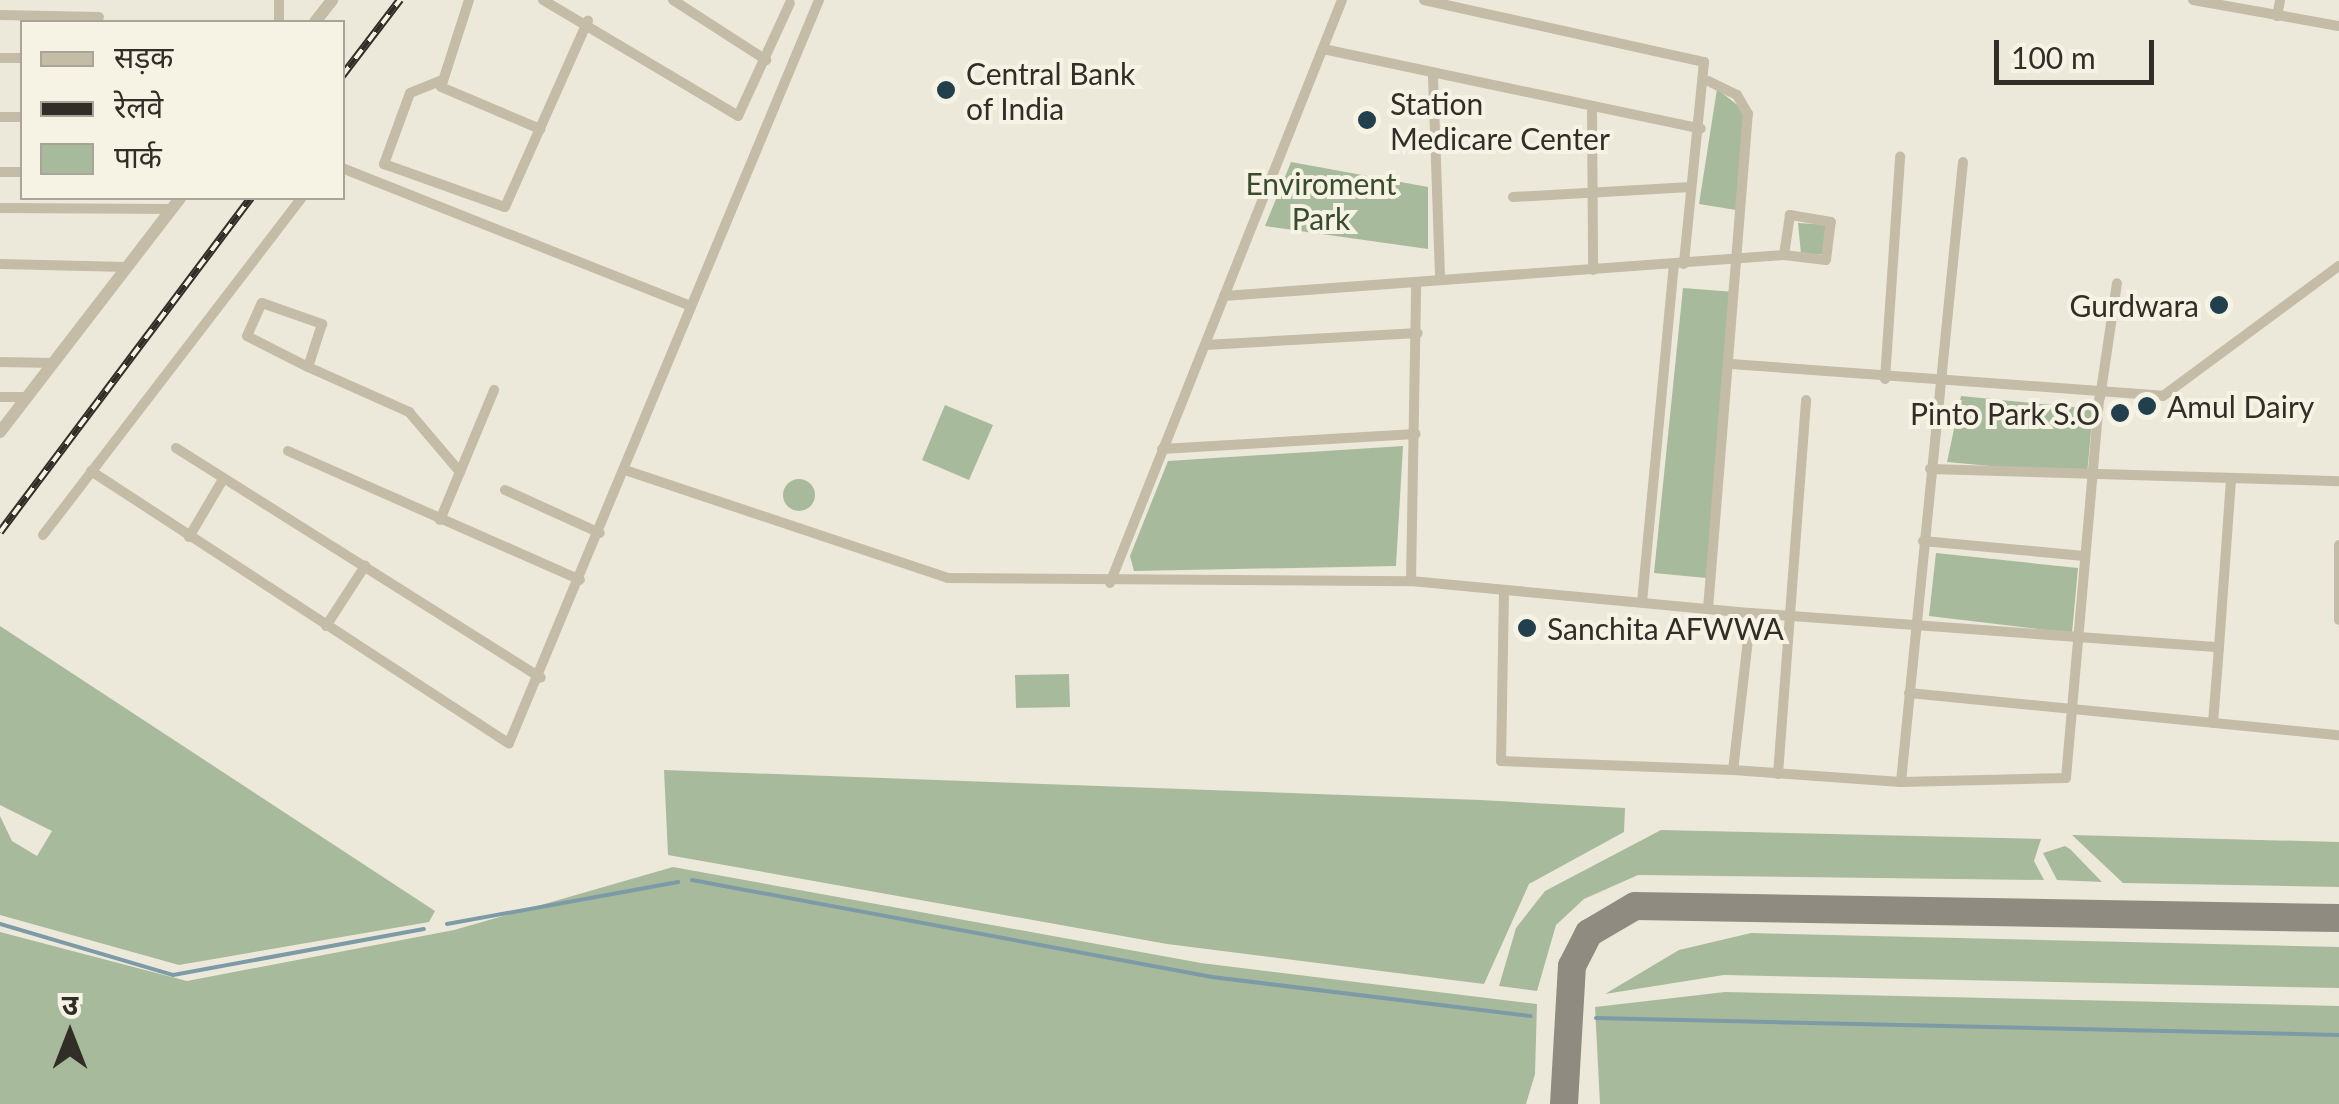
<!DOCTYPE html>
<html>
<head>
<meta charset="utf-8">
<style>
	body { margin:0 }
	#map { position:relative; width:2339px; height:1104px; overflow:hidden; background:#ede9da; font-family:Lato,"Noto Sans Devanagari",sans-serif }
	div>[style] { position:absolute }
	.green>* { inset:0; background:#a8ba9c }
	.round { border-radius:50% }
	.stream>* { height:4px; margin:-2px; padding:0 2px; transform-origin:2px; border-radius:2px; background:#7d9aa7 }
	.taxiway>* { height:28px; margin:-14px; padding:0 14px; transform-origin:14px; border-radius:14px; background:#8f8b80 }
	.minor>* { height:10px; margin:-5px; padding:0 5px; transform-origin:5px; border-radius:5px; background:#c4bca7 }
	.tertiary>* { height:12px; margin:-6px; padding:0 6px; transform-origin:6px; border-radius:6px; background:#c4bca7 }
	.rail>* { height:8px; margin-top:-4px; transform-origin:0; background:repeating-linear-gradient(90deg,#f6f3e5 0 11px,#312d27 0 22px); box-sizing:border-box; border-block:2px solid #312d27 }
	.dots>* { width:28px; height:28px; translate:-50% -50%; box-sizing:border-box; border:5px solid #f6f3e5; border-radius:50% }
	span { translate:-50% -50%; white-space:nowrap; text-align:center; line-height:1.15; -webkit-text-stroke:8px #f6f3e5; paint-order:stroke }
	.poi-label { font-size:30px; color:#312d27 }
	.left { translate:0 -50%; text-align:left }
	.right { translate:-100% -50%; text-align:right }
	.park-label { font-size:30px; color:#394c2e }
	.legend { position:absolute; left:20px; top:20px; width:325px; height:180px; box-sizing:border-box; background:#f6f3e5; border:2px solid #a7a499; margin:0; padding:12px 18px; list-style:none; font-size:30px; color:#312d27 }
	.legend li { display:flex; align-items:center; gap:20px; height:50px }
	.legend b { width:50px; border:2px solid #a7a499 }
	.north { position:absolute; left:20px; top:984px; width:100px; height:100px; -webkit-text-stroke:8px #f6f3e5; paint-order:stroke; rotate:0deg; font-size:28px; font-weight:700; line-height:40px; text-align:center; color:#312d27 }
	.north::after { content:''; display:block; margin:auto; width:35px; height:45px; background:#312d27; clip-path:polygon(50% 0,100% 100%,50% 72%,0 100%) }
	.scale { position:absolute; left:1994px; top:40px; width:160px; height:45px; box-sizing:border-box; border:5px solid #312d27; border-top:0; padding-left:12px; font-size:30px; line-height:35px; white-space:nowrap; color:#312d27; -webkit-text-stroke:8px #f6f3e5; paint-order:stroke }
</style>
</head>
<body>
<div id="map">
	<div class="green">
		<i style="clip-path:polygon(1717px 89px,1745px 111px,1736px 210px,1699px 204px)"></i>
		<i style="clip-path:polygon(1291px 162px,1428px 187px,1428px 249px,1265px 226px)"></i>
		<i style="clip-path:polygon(1798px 223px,1829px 225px,1824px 254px,1801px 254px)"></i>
		<i style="clip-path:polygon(1683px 288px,1735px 292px,1706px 578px,1654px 573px)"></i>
		<i style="clip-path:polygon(1961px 396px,2093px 409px,2087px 475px,1947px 462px)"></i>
		<i style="clip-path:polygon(945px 405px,993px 425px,969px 480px,922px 460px)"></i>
		<i style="clip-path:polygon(1403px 446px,1396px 566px,1134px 571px,1130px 556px,1168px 461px)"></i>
		<i class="round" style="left:783px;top:479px;width:32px;height:32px"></i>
		<i style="clip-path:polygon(1936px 553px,2078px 568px,2072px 633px,1929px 616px)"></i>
		<i style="clip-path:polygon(0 626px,435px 911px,429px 922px,179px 965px,0 915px,0 816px,12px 841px,37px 856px,52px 831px,0 805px)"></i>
		<i style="clip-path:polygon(1069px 674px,1070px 707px,1016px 708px,1015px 675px)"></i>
		<i style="clip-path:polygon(664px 770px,1480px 800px,1625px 808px,1624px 832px,1529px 884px,1484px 984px,1167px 944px,668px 855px)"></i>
		<i style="clip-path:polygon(1661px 830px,2041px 839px,2034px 861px,2044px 880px,1638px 875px,1584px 899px,1556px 925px,1537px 991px,1499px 986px,1516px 928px,1545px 891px)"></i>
		<i style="clip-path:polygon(2072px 835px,2339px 842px,2339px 887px,2123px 883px)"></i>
		<i style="clip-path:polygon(2065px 846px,2070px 849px,2102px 882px,2057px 880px,2043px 853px)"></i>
		<i style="clip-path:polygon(673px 867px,1201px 963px,1537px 1004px,1535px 1074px,1526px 1104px,0 1104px,0 932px,187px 981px,454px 930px)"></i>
		<i style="clip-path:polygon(1751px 933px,2339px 947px,2339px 988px,1724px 975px,1605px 994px,1679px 950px)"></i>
		<i style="clip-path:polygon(1725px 992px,2339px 1006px,2339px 1104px,1600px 1104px,1595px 1007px)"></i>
	</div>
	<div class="stream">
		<i style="left:692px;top:880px;width:529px;rotate:10.57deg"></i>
		<i style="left:1212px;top:977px;width:321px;rotate:7deg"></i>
		<i style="left:0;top:924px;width:180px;rotate:16.4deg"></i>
		<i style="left:173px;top:975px;width:255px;rotate:-10.4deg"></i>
		<i style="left:447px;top:924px;width:235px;rotate:-10.3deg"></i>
		<i style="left:1596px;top:1018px;width:743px;rotate:1.31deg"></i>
	</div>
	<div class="taxiway">
		<i style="left:1564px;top:1104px;width:138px;rotate:-86.7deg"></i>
		<i style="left:1572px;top:966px;width:37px;rotate:-63deg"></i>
		<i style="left:1589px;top:933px;width:53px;rotate:-30.4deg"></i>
		<i style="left:1635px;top:906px;width:704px;rotate:0.98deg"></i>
	</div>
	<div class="minor">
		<i style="left:469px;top:0;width:91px;rotate:107.8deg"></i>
		<i style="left:441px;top:87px;width:108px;rotate:23deg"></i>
		<i style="left:543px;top:0;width:227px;rotate:30.7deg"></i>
		<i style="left:738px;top:116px;width:124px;rotate:-65.3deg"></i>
		<i style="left:673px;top:0;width:111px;rotate:32.8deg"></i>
		<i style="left:1424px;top:0;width:287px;rotate:12.5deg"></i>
		<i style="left:1704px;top:62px;width:203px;rotate:95.7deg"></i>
		<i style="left:2193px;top:0;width:148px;rotate:10.1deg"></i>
		<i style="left:0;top:15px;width:99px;rotate:1.2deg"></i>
		<i style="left:2277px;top:16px;width:16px;rotate:-79deg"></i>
		<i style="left:279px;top:22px;width:22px;rotate:-90deg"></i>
		<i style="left:1323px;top:49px;width:386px;rotate:11.9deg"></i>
		<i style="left:0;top:58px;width:22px"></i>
		<i style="left:1433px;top:76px;width:204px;rotate:88deg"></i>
		<i style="left:440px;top:81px;width:32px;rotate:158deg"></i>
		<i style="left:410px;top:93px;width:76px;rotate:110.1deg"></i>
		<i style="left:384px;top:164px;width:128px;rotate:19.6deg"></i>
		<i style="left:505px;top:207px;width:204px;rotate:-66deg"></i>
		<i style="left:1592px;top:107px;width:163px;rotate:89.6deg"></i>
		<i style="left:0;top:117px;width:22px"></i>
		<i style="left:342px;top:168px;width:374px;rotate:21.6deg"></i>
		<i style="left:0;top:172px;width:22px"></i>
		<i style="left:1513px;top:197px;width:178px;rotate:-3.2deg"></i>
		<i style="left:0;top:208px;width:171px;rotate:0.3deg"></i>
		<i style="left:0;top:264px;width:127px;rotate:1.4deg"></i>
		<i style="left:1224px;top:296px;width:561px;rotate:-4.19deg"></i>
		<i style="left:1784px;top:255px;width:42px;rotate:6.8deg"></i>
		<i style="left:1826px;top:260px;width:38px;rotate:-83deg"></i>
		<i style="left:1831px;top:222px;width:42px;rotate:-170.3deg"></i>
		<i style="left:1790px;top:215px;width:40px;rotate:98.5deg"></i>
		<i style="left:1205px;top:345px;width:213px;rotate:-3.2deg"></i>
		<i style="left:0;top:362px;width:53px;rotate:1.1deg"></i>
		<i style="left:1731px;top:364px;width:433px;rotate:4.2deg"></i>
		<i style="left:2163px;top:396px;width:219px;rotate:-36.5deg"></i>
		<i style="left:308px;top:367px;width:68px;rotate:-153.1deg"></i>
		<i style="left:247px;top:336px;width:36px;rotate:-66deg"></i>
		<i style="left:262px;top:303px;width:64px;rotate:19.3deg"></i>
		<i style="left:322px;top:324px;width:45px;rotate:108deg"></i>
		<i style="left:308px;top:367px;width:111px;rotate:24deg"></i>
		<i style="left:409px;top:412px;width:79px;rotate:49.6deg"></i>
		<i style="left:1885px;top:379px;width:223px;rotate:-86.1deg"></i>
		<i style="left:0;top:397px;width:26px"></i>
		<i style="left:2100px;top:398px;width:116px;rotate:-81.6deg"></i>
		<i style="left:176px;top:448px;width:431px;rotate:32.2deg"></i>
		<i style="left:1162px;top:449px;width:254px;rotate:-3.4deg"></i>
		<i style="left:288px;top:451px;width:319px;rotate:23.8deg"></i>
		<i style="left:1930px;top:469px;width:409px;rotate:1.7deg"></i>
		<i style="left:91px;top:471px;width:499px;rotate:33.1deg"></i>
		<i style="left:509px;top:743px;width:805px;rotate:-67.35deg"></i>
		<i style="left:628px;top:471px;width:336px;rotate:18.5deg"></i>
		<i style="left:947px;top:578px;width:464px;rotate:0.4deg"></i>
		<i style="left:1411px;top:581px;width:342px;rotate:5.4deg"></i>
		<i style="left:1751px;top:613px;width:158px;rotate:96.5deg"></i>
		<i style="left:1733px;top:770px;width:168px;rotate:4.1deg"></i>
		<i style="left:1901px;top:782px;width:623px;rotate:-84.29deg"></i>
		<i style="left:505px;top:490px;width:104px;rotate:24.4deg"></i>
		<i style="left:440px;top:520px;width:141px;rotate:-67.4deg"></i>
		<i style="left:43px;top:535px;width:425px;rotate:-52.5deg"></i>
		<i style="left:189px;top:537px;width:65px;rotate:-59.5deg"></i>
		<i style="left:1923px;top:541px;width:162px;rotate:5.3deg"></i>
		<i style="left:2339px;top:545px;width:75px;rotate:90deg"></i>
		<i style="left:1411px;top:581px;width:296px;rotate:-89deg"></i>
		<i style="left:1110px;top:583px;width:627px;rotate:-68.3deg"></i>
		<i style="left:1504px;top:590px;width:171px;rotate:91deg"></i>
		<i style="left:1501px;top:761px;width:232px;rotate:2.2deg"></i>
		<i style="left:1642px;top:602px;width:338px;rotate:-84.6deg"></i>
		<i style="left:1708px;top:609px;width:497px;rotate:-85.4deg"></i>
		<i style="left:1748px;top:114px;width:22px;rotate:-120deg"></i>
		<i style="left:1737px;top:95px;width:32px;rotate:-154deg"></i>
		<i style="left:1751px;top:613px;width:469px;rotate:4.2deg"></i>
		<i style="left:2219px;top:647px;width:76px;rotate:94.5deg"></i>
		<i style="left:326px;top:626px;width:72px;rotate:-57deg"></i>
		<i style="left:2219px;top:647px;width:168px;rotate:-85.9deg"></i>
		<i style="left:1909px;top:693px;width:432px;rotate:5.6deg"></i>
		<i style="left:1778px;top:774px;width:375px;rotate:-85.7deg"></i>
		<i style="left:1901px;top:782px;width:165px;rotate:-1.4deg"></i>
		<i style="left:2066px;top:778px;width:381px;rotate:-85deg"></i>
	</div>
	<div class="tertiary">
		<i style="left:315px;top:22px;width:28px;rotate:-52deg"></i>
		<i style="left:0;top:432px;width:295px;rotate:-52.4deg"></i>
	</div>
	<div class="rail">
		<i style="left:342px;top:76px;width:96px;rotate:-52.7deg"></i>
		<i style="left:0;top:532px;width:418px;rotate:-53.1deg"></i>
	</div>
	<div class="dots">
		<i style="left:946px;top:90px;background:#223f4d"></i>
		<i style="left:1367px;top:120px;background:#223f4d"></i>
		<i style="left:2219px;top:305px;background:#223f4d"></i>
		<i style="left:2147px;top:406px;background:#223f4d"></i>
		<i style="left:2120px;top:413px;background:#223f4d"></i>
		<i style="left:1527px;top:628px;background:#223f4d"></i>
	</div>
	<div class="poi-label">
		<span class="left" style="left:966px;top:90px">Central Bank<br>of India</span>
		<span class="left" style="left:1390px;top:120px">Station<br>Medicare Center</span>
		<span class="right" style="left:2199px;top:305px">Gurdwara</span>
		<span class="left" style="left:2167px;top:406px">Amul Dairy</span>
		<span class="right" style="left:2100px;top:413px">Pinto Park S.O</span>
		<span class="left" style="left:1547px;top:628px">Sanchita AFWWA</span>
	</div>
	<div class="park-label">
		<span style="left:1321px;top:200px">Enviroment<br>Park</span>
	</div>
	<ul class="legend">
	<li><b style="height:12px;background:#c4bca7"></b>सड़क</li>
	<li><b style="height:12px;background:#312d27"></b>रेलवे</li>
	<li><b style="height:28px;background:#a8ba9c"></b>पार्क</li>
	</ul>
	<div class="north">उ</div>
	<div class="scale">100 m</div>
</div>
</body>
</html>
